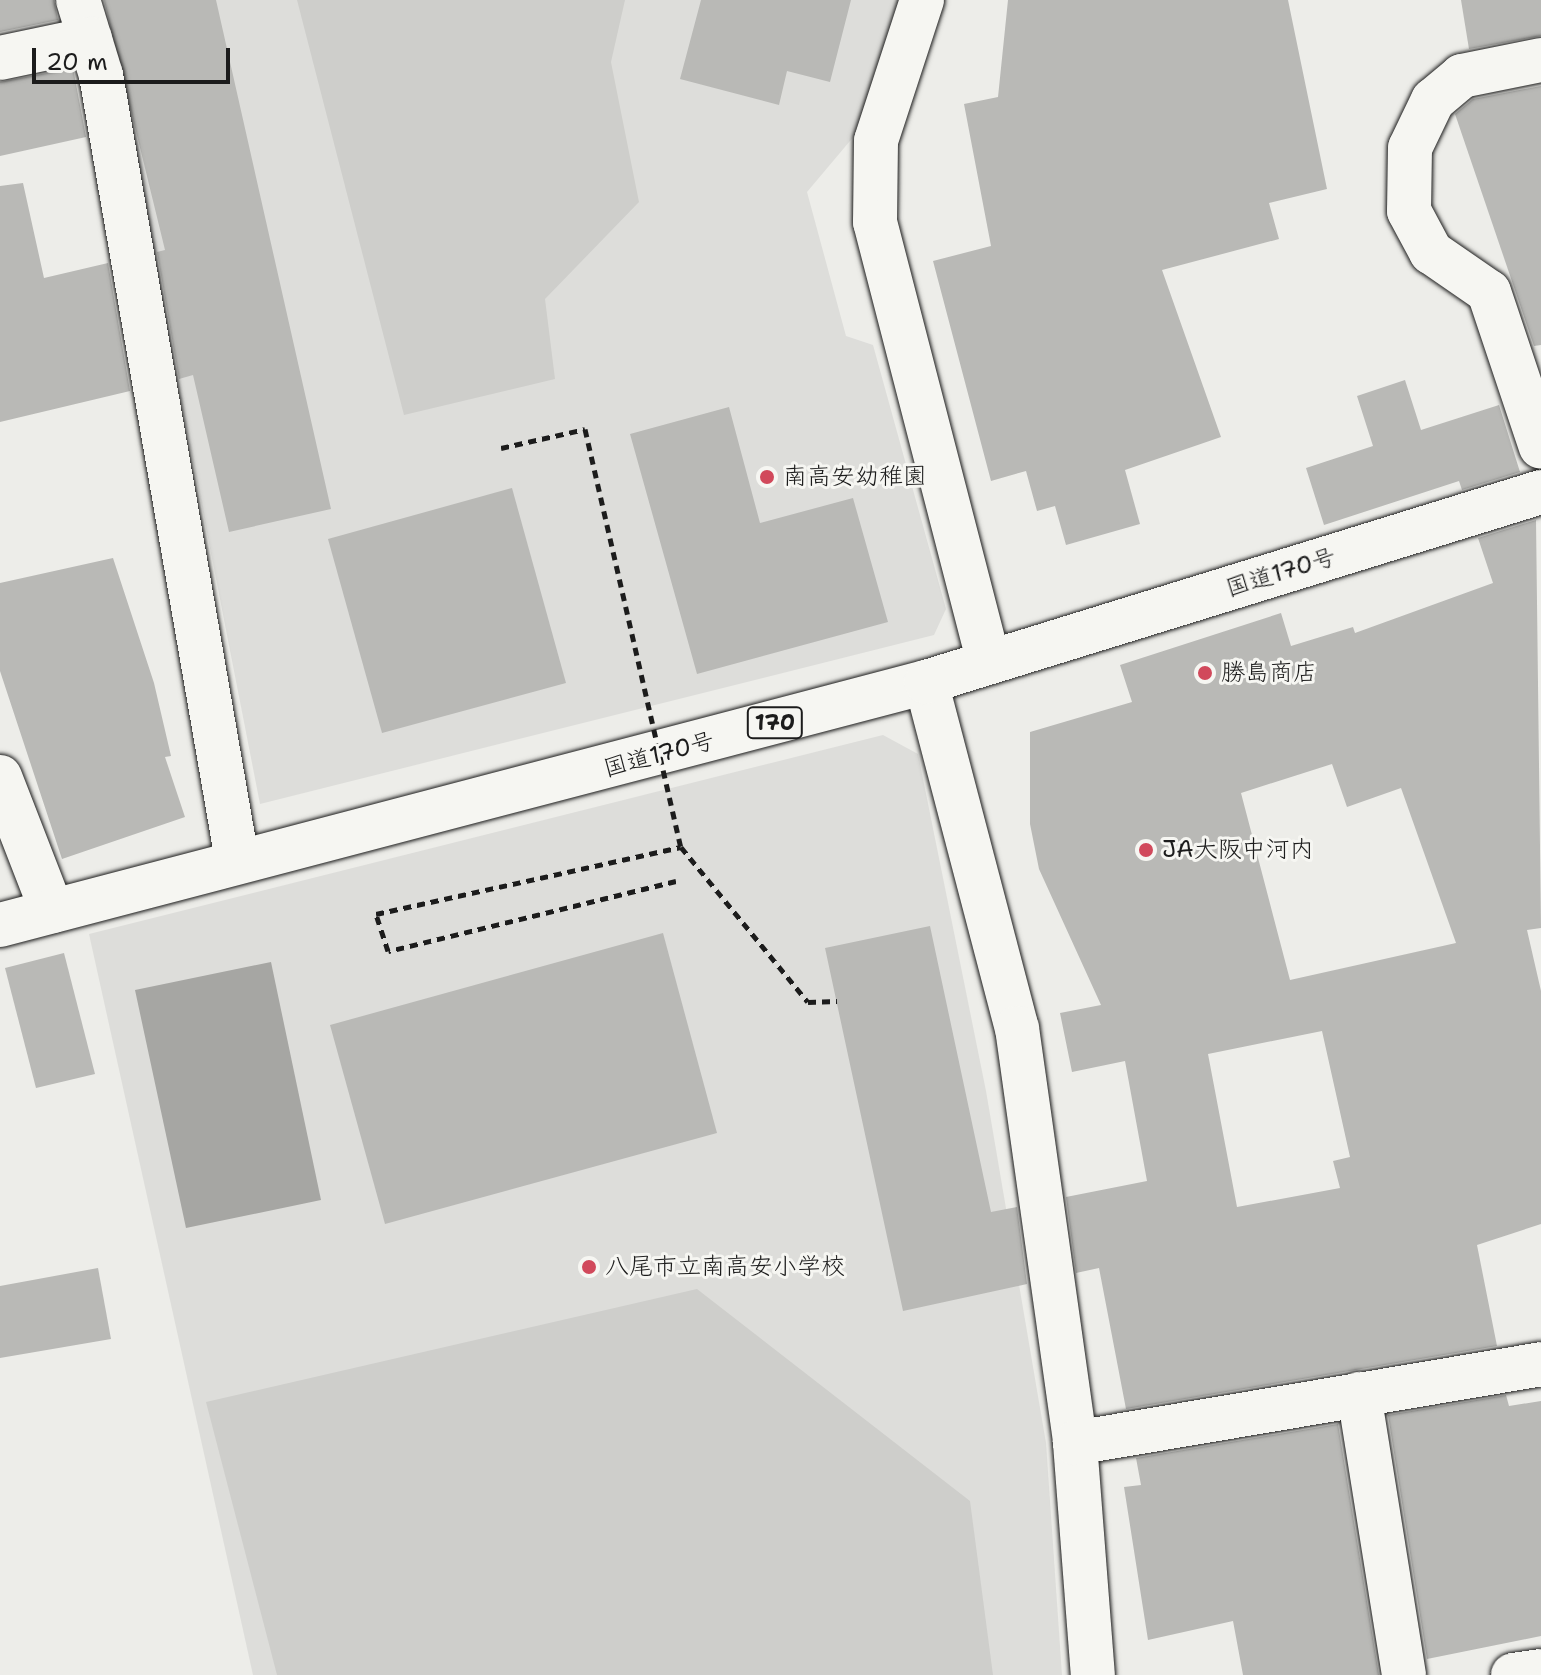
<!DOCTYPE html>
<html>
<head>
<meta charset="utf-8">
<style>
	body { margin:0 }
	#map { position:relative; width:1541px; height:1675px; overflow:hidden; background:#edede9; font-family:"Shantell Sans","Klee One",sans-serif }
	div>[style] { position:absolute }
	.built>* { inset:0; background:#ddddda }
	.green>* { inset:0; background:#cececb }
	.water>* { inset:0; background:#a6a6a3 }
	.building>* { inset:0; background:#b9b9b6 }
	.path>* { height:5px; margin-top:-2.5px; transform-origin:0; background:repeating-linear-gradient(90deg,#1c1c1c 0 8px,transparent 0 14px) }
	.roads { filter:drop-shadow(0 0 2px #1c1c1c) drop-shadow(0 0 2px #1c1c1c) }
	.minor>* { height:44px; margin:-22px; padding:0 22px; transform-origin:22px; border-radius:22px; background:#f6f6f2 }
	.highway>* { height:44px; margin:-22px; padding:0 22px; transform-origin:22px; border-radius:22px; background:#f6f6f2 }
	.path-bridge>* { height:5px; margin-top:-2.5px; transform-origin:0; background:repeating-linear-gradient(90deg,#1c1c1c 0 8px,transparent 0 14px) }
	.dots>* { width:22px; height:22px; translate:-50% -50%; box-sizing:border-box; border:4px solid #f6f6f2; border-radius:50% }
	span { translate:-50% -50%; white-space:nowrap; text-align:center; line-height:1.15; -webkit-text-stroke:6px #f6f6f2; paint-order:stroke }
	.shield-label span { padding:2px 6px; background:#f6f6f2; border:2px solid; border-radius:6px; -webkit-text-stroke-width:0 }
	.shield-label { font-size:22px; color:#1c1c1c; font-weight:700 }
	.poi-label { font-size:24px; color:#1c1c1c }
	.left { translate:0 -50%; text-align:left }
	.street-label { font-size:24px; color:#1c1c1c }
	.scale { position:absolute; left:32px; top:48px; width:198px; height:36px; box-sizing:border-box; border:4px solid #1c1c1c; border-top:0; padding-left:10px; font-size:24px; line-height:28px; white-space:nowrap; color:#1c1c1c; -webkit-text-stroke:6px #f6f6f2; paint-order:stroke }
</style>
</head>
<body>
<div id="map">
	<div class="built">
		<i style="clip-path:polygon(103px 0,899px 0,855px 135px,807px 192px,846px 336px,873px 345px,946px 609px,934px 635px,260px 804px)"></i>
		<i style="clip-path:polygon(883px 735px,918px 754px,986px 1091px,1046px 1443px,1062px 1675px,253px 1675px,89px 934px)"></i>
	</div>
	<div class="green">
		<i style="clip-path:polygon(297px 0,625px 0,611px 62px,639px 202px,545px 299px,555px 379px,404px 415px)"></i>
		<i style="clip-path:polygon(697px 1289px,970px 1501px,993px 1675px,277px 1675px,206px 1402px)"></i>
	</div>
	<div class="water">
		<i style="clip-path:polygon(271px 962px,321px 1200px,186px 1228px,135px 990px)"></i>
	</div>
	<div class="building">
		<i style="clip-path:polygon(0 0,54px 0,58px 20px,0 32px)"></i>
		<i style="clip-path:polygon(104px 0,216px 0,331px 509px,229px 532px,193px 375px,179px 379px,157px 252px,165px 250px)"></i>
		<i style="clip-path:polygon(701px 0,851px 0,830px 82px,787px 71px,779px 105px,680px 79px)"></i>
		<i style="clip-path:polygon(1008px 0,1288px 0,1327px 189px,1269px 203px,1279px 239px,1162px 270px,1221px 437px,1125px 470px,1140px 524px,1066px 545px,1055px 506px,1037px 511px,1026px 471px,991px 481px,933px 261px,991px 246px,964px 104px,998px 97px)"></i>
		<i style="clip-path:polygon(1461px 0,1541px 0,1541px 36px,1469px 49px)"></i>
		<i style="clip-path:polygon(73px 68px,86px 137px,0 156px,0 82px)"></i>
		<i style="clip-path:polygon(1541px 86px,1541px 345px,1534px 346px,1455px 114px,1473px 99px)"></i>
		<i style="clip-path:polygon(23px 183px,44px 278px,108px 263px,130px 391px,0 422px,0 186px)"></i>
		<i style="clip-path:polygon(1405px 380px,1421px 430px,1499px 405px,1520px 472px,1462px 490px,1459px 481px,1324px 525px,1306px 468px,1373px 446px,1357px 396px)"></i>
		<i style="clip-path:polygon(729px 407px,760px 523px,853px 498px,888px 622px,697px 674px,630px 434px)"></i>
		<i style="clip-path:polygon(512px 488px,566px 683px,382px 733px,328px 539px)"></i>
		<i style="clip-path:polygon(evenodd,1536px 520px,1541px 928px,1527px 930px,1541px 991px,1541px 1224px,1477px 1245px,1497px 1346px,1126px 1409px,1099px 1268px,1076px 1273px,1066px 1197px,1147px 1181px,1125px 1061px,1072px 1072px,1060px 1013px,1101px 1005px,1039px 869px,1030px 824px,1030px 732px,1132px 702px,1120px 665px,1281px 613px,1291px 646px,1353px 627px,1355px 633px,1493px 583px,1478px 538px,1536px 520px,1332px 764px,1347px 807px,1401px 788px,1456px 943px,1290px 980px,1241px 793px,1332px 764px,1536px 520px,1322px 1031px,1350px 1157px,1333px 1161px,1340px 1188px,1237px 1207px,1208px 1054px,1322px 1031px)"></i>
		<i style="clip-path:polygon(113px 558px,154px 683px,171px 756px,165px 757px,185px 817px,62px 859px,0 671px,0 583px)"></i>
		<i style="clip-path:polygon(930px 926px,991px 1212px,1017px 1207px,1027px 1284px,903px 1311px,825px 948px)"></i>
		<i style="clip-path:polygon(663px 933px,717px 1133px,385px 1224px,330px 1025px)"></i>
		<i style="clip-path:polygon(64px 953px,95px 1074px,36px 1088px,5px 968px)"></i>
		<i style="clip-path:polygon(98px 1268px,111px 1339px,0 1358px,0 1286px)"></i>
		<i style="clip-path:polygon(1506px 1395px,1509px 1406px,1541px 1401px,1541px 1636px,1427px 1659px,1388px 1415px)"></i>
		<i style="clip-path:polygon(1338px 1424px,1379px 1675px,1243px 1675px,1233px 1621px,1148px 1640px,1124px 1487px,1141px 1485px,1136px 1458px)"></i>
	</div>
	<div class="path">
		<i style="left:676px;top:881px;width:296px;rotate:166.3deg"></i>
		<i style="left:388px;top:951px;width:39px;rotate:-108deg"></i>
		<i style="left:376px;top:914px;width:312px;rotate:-12.4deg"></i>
	</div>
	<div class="roads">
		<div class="minor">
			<i style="left:78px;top:0;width:78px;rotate:73deg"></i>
			<i style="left:101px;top:75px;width:797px;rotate:80.17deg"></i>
			<i style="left:922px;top:0;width:148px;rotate:108.1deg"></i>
			<i style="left:876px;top:141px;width:81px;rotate:90.7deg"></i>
			<i style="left:875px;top:222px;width:455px;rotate:75.5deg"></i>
			<i style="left:0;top:58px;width:92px;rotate:-11.9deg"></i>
			<i style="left:1541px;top:60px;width:81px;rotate:168.6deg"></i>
			<i style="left:1462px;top:76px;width:38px;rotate:140deg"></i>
			<i style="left:1433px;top:100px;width:53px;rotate:115.6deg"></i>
			<i style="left:1410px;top:148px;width:63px;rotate:90.9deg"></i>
			<i style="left:1409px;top:211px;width:47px;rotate:61.8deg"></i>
			<i style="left:1431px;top:252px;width:70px;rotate:34.6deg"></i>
			<i style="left:1489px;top:292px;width:163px;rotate:71.5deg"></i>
			<i style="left:926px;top:682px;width:358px;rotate:75.3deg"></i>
			<i style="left:1017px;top:1028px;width:419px;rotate:82deg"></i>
			<i style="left:1075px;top:1443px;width:233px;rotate:85.6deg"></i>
			<i style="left:0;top:777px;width:144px;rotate:68.8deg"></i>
			<i style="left:1359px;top:1394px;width:285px;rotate:80.9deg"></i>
			<i style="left:1075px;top:1443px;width:473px;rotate:-9.6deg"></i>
			<i style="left:1513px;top:1675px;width:28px;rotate:-8deg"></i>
		</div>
		<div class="highway">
			<i style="left:0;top:925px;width:957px;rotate:-14.7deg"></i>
			<i style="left:926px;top:682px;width:644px;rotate:-17.17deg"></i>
		</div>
	</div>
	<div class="path-bridge">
		<i style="left:501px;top:448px;width:86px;rotate:-12.7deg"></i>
		<i style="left:585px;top:429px;width:429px;rotate:77.1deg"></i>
		<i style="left:681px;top:847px;width:200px;rotate:50.7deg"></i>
		<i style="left:808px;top:1002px;width:29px;rotate:-2deg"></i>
	</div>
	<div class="dots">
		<i style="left:767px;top:477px;background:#d1495b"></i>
		<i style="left:1205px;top:673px;background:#d1495b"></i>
		<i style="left:1146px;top:850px;background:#d1495b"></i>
		<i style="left:589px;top:1267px;background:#d1495b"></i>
	</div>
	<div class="shield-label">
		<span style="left:775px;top:723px">170</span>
	</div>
	<div class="poi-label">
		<span class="left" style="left:783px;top:477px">南高安幼稚園</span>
		<span class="left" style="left:1221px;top:673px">勝島商店</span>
		<span class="left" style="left:1162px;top:850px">JA大阪中河内</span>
		<span class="left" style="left:605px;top:1267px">八尾市立南高安小学校</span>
	</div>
	<div class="street-label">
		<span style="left:1281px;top:573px;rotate:-17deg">国道170号</span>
		<span style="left:659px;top:755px;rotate:-15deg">国道170号</span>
	</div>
	<div class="scale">20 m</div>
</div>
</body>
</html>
